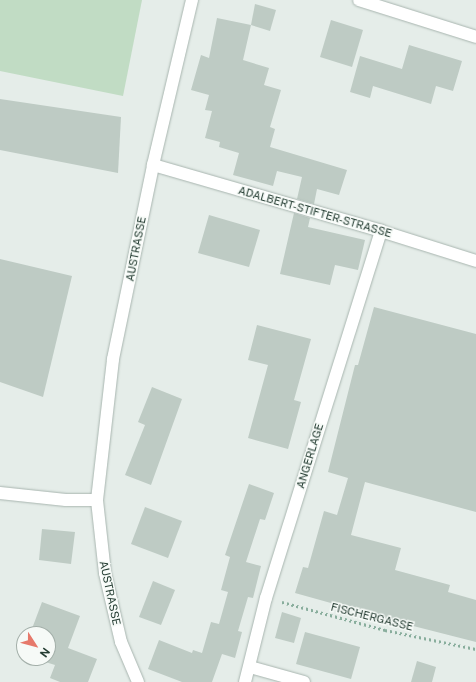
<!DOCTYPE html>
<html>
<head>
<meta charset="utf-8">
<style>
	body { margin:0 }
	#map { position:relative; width:476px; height:682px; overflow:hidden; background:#e5ede9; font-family:"Public Sans",sans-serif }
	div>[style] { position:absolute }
	.green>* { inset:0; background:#c1dcc4 }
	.building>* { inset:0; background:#becbc4 }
	.path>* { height:2.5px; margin-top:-1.25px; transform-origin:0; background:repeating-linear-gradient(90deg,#89ae9d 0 2px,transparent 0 5px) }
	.roads { filter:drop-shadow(0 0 1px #a8b5af) drop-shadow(0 0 1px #a8b5af) }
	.minor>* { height:12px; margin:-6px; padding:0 6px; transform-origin:6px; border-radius:6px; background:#fff }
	span { translate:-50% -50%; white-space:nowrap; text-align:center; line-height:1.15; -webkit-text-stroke:3px #f6faf7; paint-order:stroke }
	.street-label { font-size:11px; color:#263e34 }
	.north { position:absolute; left:16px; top:626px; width:40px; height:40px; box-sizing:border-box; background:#f6faf7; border:1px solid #a3afa9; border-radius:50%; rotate:126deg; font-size:11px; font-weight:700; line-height:16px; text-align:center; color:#263e34 }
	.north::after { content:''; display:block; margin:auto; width:14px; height:18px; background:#e6796b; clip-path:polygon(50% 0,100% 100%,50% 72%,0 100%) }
</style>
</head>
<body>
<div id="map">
	<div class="green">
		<i style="clip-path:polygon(0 0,142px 0,123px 96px,0 71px)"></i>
	</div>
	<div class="building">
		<i style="clip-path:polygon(255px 4px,276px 10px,270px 31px,251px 25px)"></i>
		<i style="clip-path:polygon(217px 18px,251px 25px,243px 60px,269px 68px,264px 85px,281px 90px,270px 127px,275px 129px,270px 147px,347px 170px,339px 195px,317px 189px,314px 204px,297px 199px,302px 177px,277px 171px,273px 186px,233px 175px,239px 153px,219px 147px,220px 142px,205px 138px,212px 111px,205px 110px,209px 95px,191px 90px,201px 55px,209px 58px)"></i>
		<i style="clip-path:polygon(331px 20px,363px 30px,352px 67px,320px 57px)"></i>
		<i style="clip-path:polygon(409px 45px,462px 61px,453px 91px,436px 86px,431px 104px,373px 86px,370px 98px,350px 92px,360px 56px,402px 69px)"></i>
		<i style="clip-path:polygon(0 99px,121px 117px,118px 173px,0 150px)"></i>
		<i style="clip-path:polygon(294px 213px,310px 218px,308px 227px,365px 240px,358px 270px,335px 265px,330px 285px,280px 274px)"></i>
		<i style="clip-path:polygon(209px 215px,260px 230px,249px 267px,198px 253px)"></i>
		<i style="clip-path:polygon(0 259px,72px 276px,43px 397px,0 382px)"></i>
		<i style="clip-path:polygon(374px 307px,476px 334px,476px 512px,365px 482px,351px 535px,401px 548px,395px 570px,450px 585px,448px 592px,476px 600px,476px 642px,374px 616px,375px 613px,339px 603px,338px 605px,295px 593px,303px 567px,308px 568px,324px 511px,337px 515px,348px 478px,328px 472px,355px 365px,358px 365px)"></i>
		<i style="clip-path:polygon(257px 325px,311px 339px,294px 400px,301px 402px,288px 449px,248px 438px,268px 365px,248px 360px)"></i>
		<i style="clip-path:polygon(152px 387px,182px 399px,151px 485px,125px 475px,145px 425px,138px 422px)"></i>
		<i style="clip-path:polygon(249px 484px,274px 493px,265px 520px,260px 519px,246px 562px,261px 566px,253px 598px,248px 597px,238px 631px,242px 632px,235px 658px,222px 654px,212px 682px,182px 682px,148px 669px,159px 640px,192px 653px,193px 650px,202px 653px,211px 622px,219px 624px,228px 592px,221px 590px,230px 557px,225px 555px)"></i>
		<i style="clip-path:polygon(145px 507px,182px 521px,168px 558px,131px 544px)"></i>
		<i style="clip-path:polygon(42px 529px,75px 532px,71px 564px,39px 560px)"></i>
		<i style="clip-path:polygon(153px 581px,175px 590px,161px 625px,139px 617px)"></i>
		<i style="clip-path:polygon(42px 602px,80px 616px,68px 648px,97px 659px,88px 682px,60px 682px,50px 678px,55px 665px,39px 660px,40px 658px,48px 658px,48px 634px,30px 634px)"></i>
		<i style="clip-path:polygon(282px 612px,301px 618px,294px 643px,275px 638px)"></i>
		<i style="clip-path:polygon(305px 632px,360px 647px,351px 679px,296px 664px)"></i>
		<i style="clip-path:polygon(417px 661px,436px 667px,432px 682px,411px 682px)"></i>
	</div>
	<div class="path">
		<i style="left:282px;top:602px;width:107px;rotate:15.2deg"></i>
		<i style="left:385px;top:630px;width:93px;rotate:11.8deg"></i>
	</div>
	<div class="roads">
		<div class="minor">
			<i style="left:359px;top:0;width:123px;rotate:17.5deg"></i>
			<i style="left:153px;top:165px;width:237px;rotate:16.1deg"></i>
			<i style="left:381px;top:231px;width:100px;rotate:17.5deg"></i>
			<i style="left:0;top:493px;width:66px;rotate:6.1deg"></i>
			<i style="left:66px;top:500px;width:31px"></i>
			<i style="left:250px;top:667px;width:56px;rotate:15.5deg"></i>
			<i style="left:138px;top:682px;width:43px;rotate:-113deg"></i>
			<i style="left:121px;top:642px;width:71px;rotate:-103.1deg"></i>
			<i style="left:105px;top:573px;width:73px;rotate:-96.3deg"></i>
			<i style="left:97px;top:500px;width:142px;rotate:-83.5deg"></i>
			<i style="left:113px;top:359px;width:198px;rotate:-78.3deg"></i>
			<i style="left:153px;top:165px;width:170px;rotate:-76.7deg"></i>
			<i style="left:245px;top:682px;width:87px;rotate:-76deg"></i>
			<i style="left:266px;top:598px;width:385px;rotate:-72.6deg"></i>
		</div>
	</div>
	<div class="street-label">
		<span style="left:315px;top:212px;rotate:16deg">ADALBERT-STIFTER-STRASSE</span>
		<span style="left:136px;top:249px;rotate:-79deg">AUSTRASSE</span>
		<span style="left:310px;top:456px;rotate:-73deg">ANGERLAGE</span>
		<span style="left:110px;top:593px;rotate:78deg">AUSTRASSE</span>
		<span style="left:372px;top:617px;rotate:14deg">FISCHERGASSE</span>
	</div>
	<div class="north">N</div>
</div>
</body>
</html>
